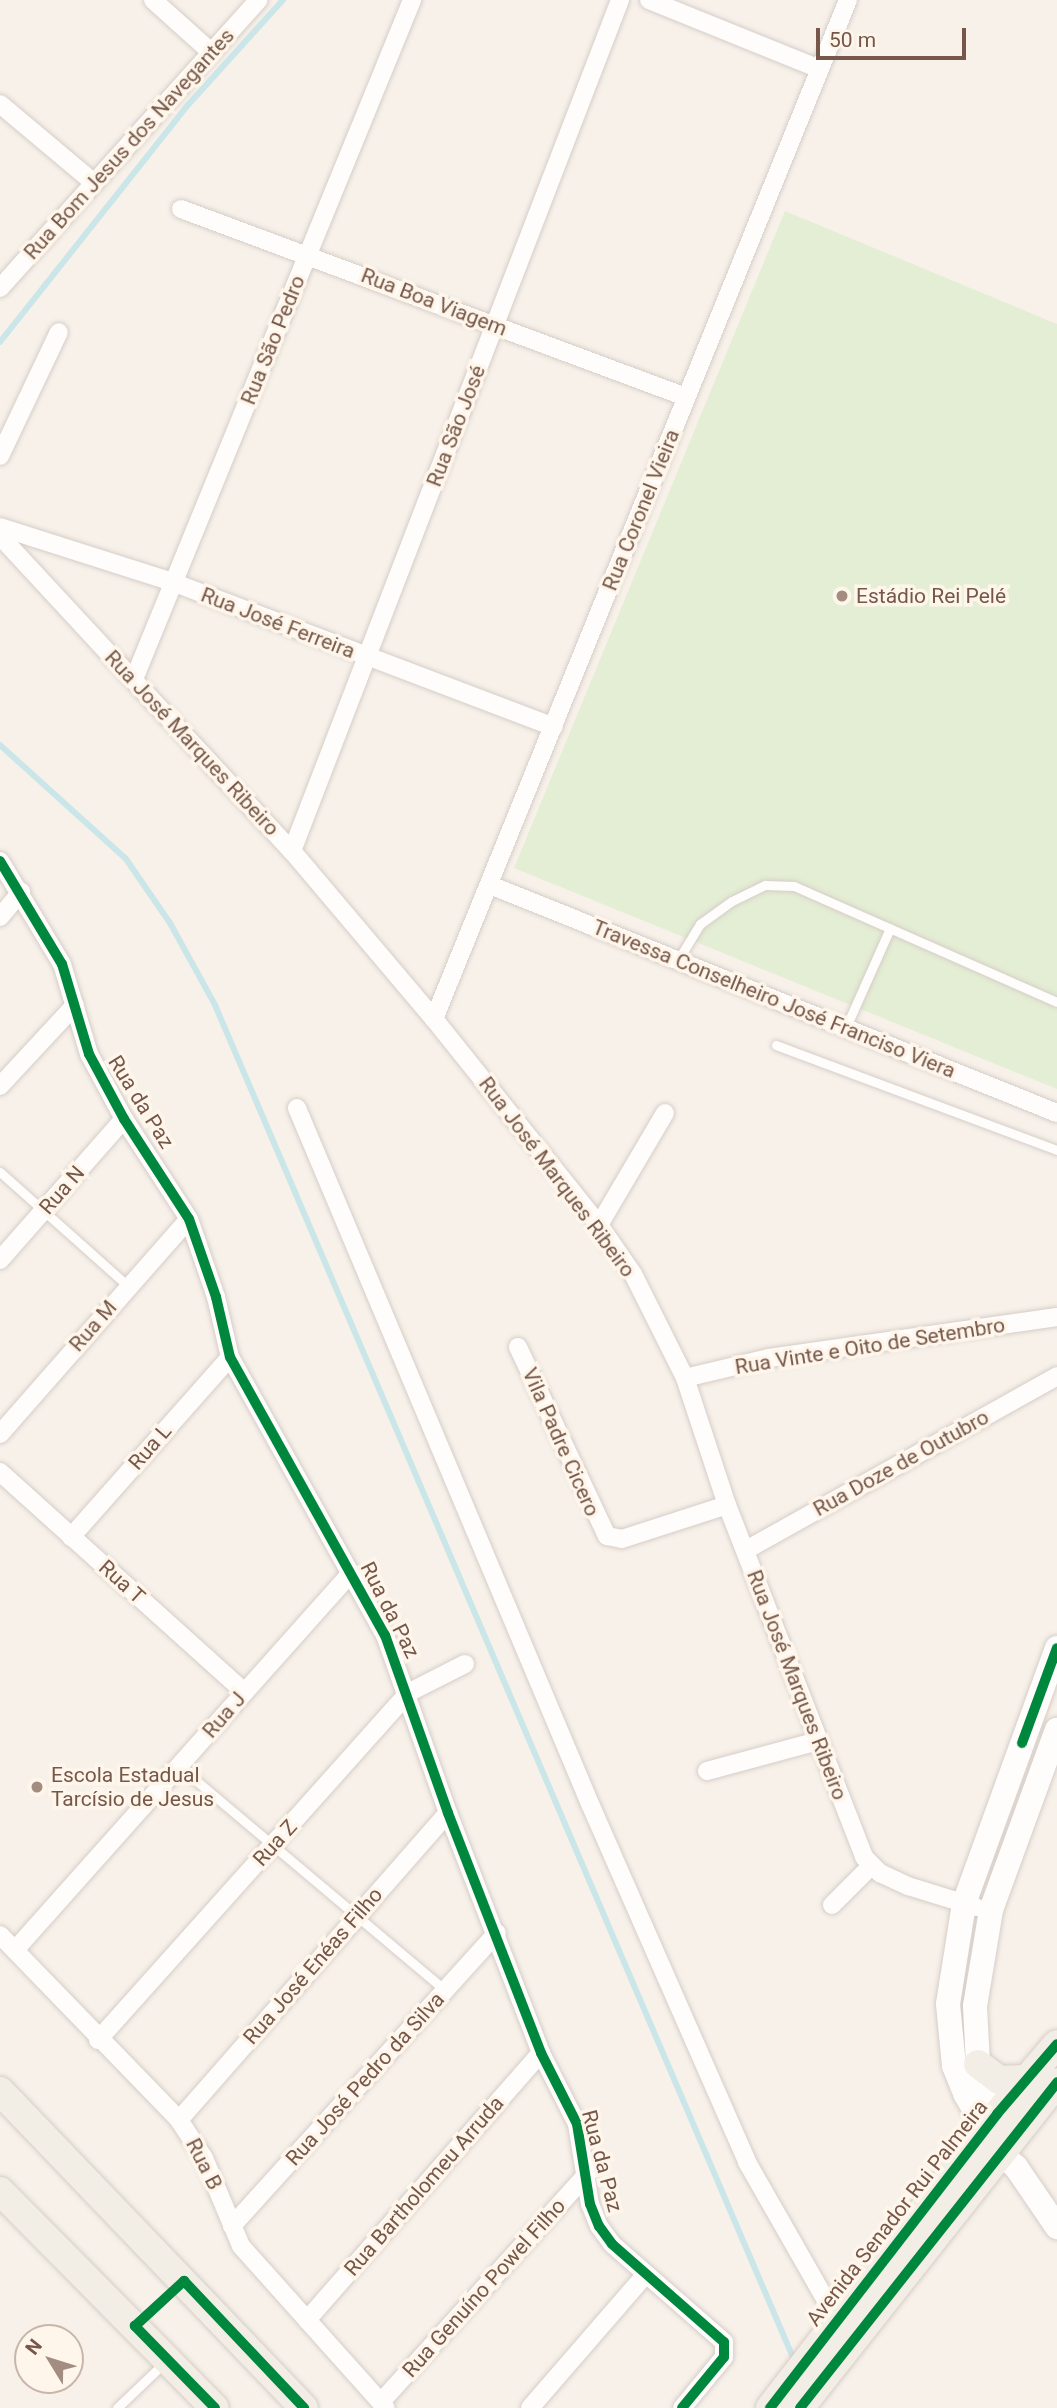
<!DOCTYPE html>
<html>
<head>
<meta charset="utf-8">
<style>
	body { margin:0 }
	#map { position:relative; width:1057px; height:2408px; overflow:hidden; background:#f7f1ea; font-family:Roboto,sans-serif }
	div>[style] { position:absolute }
	.green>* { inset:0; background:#e4eed4 }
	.stream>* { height:6px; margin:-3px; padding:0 3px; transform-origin:3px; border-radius:3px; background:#cbe6e8 }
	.roads { filter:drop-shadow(0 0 2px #d6cdc7) drop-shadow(0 0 2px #d6cdc7) }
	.lane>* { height:9px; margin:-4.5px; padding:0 4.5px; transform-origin:4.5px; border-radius:4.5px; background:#fefdfc }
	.street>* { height:18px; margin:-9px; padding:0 9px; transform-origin:9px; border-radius:9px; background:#fefdfc }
	.secondary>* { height:24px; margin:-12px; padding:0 12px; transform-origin:12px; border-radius:12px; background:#fefdfc }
	.primary>* { height:28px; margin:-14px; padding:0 14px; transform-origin:14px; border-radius:14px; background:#f2ede5 }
	.cycleway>* { height:10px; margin:-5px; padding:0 5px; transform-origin:5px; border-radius:5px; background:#00873e }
	.dots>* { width:19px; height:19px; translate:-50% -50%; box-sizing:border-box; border:4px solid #fff6eb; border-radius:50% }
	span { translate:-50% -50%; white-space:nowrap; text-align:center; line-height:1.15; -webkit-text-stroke:7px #fff6eb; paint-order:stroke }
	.street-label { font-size:21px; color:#765749 }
	.poi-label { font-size:21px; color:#765749 }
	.left { translate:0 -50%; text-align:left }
	.north { position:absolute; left:14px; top:2324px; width:70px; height:70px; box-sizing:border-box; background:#fff6eb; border:2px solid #c8b6aa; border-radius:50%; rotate:308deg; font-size:19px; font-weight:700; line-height:28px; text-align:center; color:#765749 }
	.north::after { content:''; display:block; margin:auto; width:24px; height:32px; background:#a38d81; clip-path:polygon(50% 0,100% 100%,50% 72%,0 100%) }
	.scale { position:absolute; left:816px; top:28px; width:150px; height:32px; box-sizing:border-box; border:4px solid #765749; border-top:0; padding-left:9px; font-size:21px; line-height:24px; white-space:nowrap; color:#765749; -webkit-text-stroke:5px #fff6eb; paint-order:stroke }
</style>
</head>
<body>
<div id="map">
	<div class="green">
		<i style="clip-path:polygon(785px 211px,1057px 324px,1057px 1089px,514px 868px)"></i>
	</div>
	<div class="stream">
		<i style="left:0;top:342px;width:303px;rotate:-51.6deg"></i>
		<i style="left:188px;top:105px;width:142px;rotate:-47.9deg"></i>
		<i style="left:0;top:745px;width:170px;rotate:42.1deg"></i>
		<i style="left:126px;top:859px;width:78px;rotate:55.5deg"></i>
		<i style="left:170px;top:923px;width:94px;rotate:61.2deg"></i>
		<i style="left:215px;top:1005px;width:1476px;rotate:66.86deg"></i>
	</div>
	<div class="roads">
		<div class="lane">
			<i style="left:678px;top:960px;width:42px;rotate:-58.6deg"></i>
			<i style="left:700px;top:924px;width:39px;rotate:-36deg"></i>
			<i style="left:732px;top:901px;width:37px;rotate:-26deg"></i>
			<i style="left:765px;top:885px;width:29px;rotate:2deg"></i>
			<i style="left:794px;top:886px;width:287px;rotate:23.8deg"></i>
			<i style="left:846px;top:1027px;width:108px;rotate:-66deg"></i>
			<i style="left:776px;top:1045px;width:300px;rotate:20.5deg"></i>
			<i style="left:0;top:1172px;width:171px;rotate:41.7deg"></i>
			<i style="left:180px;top:1767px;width:346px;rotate:40.1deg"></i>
			<i style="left:117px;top:2408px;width:66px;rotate:-43.8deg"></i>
		</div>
		<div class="street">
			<i style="left:153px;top:0;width:79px;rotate:41.9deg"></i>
			<i style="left:649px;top:0;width:184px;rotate:22deg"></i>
			<i style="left:0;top:104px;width:123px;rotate:40deg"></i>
			<i style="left:181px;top:209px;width:539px;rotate:20.42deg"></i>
			<i style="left:0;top:288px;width:387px;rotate:-48.1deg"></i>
			<i style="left:0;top:456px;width:137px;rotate:-64.6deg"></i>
			<i style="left:0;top:527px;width:184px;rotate:17.7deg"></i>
			<i style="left:175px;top:583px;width:405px;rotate:20.8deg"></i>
			<i style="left:0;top:536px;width:430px;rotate:47.2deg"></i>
			<i style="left:292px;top:851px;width:220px;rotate:49.8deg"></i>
			<i style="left:434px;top:1019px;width:264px;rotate:51.3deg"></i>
			<i style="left:599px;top:1225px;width:60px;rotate:55.2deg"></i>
			<i style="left:633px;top:1274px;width:116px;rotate:63.4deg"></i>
			<i style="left:685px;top:1378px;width:134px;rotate:71.7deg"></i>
			<i style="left:727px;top:1505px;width:378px;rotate:68.7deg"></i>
			<i style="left:864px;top:1857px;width:23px;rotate:45deg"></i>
			<i style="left:880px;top:1873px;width:31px;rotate:25deg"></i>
			<i style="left:908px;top:1886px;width:71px;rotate:17.2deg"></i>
			<i style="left:134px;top:679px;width:734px;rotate:-67.73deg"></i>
			<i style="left:292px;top:851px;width:912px;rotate:-68.92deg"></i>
			<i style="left:0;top:861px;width:120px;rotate:59deg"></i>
			<i style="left:62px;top:964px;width:94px;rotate:73.3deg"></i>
			<i style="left:89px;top:1054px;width:74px;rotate:61.7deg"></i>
			<i style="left:124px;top:1119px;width:119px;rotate:57deg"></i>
			<i style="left:189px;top:1219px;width:83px;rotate:70.9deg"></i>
			<i style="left:216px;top:1297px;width:62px;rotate:76.9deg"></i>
			<i style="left:230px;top:1357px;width:318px;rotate:60.9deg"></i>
			<i style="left:385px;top:1635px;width:189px;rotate:70.5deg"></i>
			<i style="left:448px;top:1813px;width:257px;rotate:68.8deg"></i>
			<i style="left:541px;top:2053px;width:80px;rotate:63.1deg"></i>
			<i style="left:577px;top:2124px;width:81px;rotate:80.8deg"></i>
			<i style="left:590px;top:2204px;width:24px;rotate:68deg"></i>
			<i style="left:599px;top:2226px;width:22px;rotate:54deg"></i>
			<i style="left:612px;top:2244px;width:149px;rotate:41.2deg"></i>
			<i style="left:724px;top:2342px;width:15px;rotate:90deg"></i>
			<i style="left:724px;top:2357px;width:66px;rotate:129.5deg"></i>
			<i style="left:490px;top:885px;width:611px;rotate:21.91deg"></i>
			<i style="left:0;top:917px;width:33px;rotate:-50deg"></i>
			<i style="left:434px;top:1019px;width:1100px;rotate:-67.89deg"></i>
			<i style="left:0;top:1086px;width:110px;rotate:-47.2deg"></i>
			<i style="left:297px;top:1108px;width:757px;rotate:67.16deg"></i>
			<i style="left:591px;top:1806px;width:389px;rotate:66.3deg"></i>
			<i style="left:747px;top:2162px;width:182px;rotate:60.3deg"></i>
			<i style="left:599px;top:1225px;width:130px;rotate:-59.5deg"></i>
			<i style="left:0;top:1260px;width:188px;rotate:-48.7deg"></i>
			<i style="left:518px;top:1347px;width:209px;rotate:64.8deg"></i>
			<i style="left:607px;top:1536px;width:15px;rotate:11deg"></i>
			<i style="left:622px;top:1539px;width:110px;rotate:-17.9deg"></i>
			<i style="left:685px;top:1378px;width:86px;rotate:-13.4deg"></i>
			<i style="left:769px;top:1358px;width:291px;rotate:-8.1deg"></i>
			<i style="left:0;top:1434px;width:286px;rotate:-48.7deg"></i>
			<i style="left:0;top:1472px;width:329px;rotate:42deg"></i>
			<i style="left:71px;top:1537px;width:240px;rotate:-48.5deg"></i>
			<i style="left:746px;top:1550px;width:356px;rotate:-29.2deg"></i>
			<i style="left:707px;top:1771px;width:115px;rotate:-15.1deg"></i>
			<i style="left:832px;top:1905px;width:55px;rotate:-45deg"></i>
			<i style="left:0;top:1935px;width:257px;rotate:45.9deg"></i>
			<i style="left:179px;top:2120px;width:45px;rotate:56.7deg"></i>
			<i style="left:204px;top:2158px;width:95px;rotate:67.2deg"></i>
			<i style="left:241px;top:2246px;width:217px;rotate:48.2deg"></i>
			<i style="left:15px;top:1950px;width:504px;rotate:-48.3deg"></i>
			<i style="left:98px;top:2040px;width:465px;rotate:-48.2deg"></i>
			<i style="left:408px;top:1693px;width:64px;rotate:-27deg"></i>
			<i style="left:179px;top:2120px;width:408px;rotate:-48.8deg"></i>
			<i style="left:232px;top:2226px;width:395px;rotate:-47.9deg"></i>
			<i style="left:307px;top:2320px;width:355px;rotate:-48.8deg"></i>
			<i style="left:381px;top:2402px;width:309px;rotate:-47.9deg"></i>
			<i style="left:530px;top:2408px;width:177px;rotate:-49.1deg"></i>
		</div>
		<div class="secondary">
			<i style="left:1057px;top:1648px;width:272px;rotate:110deg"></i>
			<i style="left:964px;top:1904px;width:101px;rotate:99.1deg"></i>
			<i style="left:948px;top:2004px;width:62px;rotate:84.5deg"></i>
			<i style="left:954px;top:2066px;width:31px;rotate:68deg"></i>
			<i style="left:966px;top:2095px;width:67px;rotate:60.4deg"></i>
			<i style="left:999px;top:2153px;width:22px;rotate:39deg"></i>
			<i style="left:1016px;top:2167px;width:73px;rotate:55.7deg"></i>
			<i style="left:1006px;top:2130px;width:46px;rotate:-117.1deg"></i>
			<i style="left:985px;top:2089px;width:26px;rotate:-106deg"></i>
			<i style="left:978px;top:2064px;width:58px;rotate:-93deg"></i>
			<i style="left:975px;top:2006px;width:97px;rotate:-80.5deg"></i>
			<i style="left:991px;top:1910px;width:192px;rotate:-69.9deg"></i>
		</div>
		<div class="primary">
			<i style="left:978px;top:2064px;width:26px;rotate:37deg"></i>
			<i style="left:999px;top:2080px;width:28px;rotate:-2deg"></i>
			<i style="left:0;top:2091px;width:439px;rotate:46.2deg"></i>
			<i style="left:0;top:2191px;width:305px;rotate:45.3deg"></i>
			<i style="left:770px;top:2408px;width:371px;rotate:-52.3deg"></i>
			<i style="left:997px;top:2114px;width:92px;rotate:-49.4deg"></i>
			<i style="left:800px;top:2408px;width:415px;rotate:-51.7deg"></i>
		</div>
	</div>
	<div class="cycleway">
		<i style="left:0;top:861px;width:120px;rotate:59deg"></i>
		<i style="left:62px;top:964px;width:94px;rotate:73.3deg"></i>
		<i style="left:89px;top:1054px;width:74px;rotate:61.7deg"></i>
		<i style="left:124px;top:1119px;width:119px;rotate:57deg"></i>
		<i style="left:189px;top:1219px;width:83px;rotate:70.9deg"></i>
		<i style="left:216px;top:1297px;width:62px;rotate:76.9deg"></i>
		<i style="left:230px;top:1357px;width:318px;rotate:60.9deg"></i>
		<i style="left:385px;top:1635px;width:189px;rotate:70.5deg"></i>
		<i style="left:448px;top:1813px;width:257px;rotate:68.8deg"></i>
		<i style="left:541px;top:2053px;width:80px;rotate:63.1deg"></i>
		<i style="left:577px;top:2124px;width:81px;rotate:80.8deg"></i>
		<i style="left:590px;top:2204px;width:24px;rotate:68deg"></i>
		<i style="left:599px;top:2226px;width:22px;rotate:54deg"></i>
		<i style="left:612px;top:2244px;width:149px;rotate:41.2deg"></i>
		<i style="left:724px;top:2342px;width:15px;rotate:90deg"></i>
		<i style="left:724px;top:2357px;width:66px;rotate:129.5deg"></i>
		<i style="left:1022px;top:1743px;width:101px;rotate:-69.8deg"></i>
		<i style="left:215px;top:2408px;width:115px;rotate:-134.3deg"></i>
		<i style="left:135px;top:2326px;width:67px;rotate:-42.6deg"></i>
		<i style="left:184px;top:2281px;width:175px;rotate:46.6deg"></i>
		<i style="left:770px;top:2408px;width:371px;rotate:-52.3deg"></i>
		<i style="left:997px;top:2114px;width:92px;rotate:-49.4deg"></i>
		<i style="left:800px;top:2408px;width:415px;rotate:-51.7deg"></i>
	</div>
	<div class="dots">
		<i style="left:842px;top:596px;background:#a38d81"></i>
		<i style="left:37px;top:1787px;background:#a38d81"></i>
	</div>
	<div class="street-label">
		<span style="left:129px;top:144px;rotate:-48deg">Rua Bom Jesus dos Navegantes</span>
		<span style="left:434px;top:302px;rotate:21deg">Rua Boa Viagem</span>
		<span style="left:273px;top:340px;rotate:-68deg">Rua São Pedro</span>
		<span style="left:456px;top:426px;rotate:-69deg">Rua São José</span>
		<span style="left:641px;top:510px;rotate:-68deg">Rua Coronel Vieira</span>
		<span style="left:278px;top:623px;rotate:21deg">Rua José Ferreira</span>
		<span style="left:192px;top:743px;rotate:47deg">Rua José Marques Ribeiro</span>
		<span style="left:774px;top:999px;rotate:22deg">Travessa Conselheiro José Franciso Viera</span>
		<span style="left:141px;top:1102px;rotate:58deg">Rua da Paz</span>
		<span style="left:557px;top:1177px;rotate:53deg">Rua José Marques Ribeiro</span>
		<span style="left:62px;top:1190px;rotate:-49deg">Rua N</span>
		<span style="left:93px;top:1326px;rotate:-49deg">Rua M</span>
		<span style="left:870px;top:1346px;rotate:-9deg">Rua Vinte e Oito de Setembro</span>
		<span style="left:561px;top:1442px;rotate:66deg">Vila Padre Cicero</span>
		<span style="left:150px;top:1447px;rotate:-49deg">Rua L</span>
		<span style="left:901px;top:1463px;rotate:-29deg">Rua Doze de Outubro</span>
		<span style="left:122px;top:1582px;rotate:42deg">Rua T</span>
		<span style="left:390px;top:1610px;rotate:63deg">Rua da Paz</span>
		<span style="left:797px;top:1685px;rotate:69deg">Rua José Marques Ribeiro</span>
		<span style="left:224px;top:1715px;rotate:-49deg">Rua J</span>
		<span style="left:275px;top:1843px;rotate:-48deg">Rua Z</span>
		<span style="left:313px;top:1966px;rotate:-49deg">Rua José Enéas Filho</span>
		<span style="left:365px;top:2079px;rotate:-48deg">Rua José Pedro da Silva</span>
		<span style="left:602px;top:2161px;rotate:75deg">Rua da Paz</span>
		<span style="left:204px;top:2164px;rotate:63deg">Rua B</span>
		<span style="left:424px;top:2186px;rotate:-49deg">Rua Bartholomeu Arruda</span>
		<span style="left:897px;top:2213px;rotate:-52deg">Avenida Senador Rui Palmeira</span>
		<span style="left:484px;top:2288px;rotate:-48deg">Rua Genuíno Powel Filho</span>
	</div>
	<div class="poi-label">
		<span class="left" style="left:856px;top:596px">Estádio Rei Pelé</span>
		<span class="left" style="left:51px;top:1787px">Escola Estadual<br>Tarcísio de Jesus</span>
	</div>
	<div class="north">N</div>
	<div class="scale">50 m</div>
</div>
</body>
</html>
